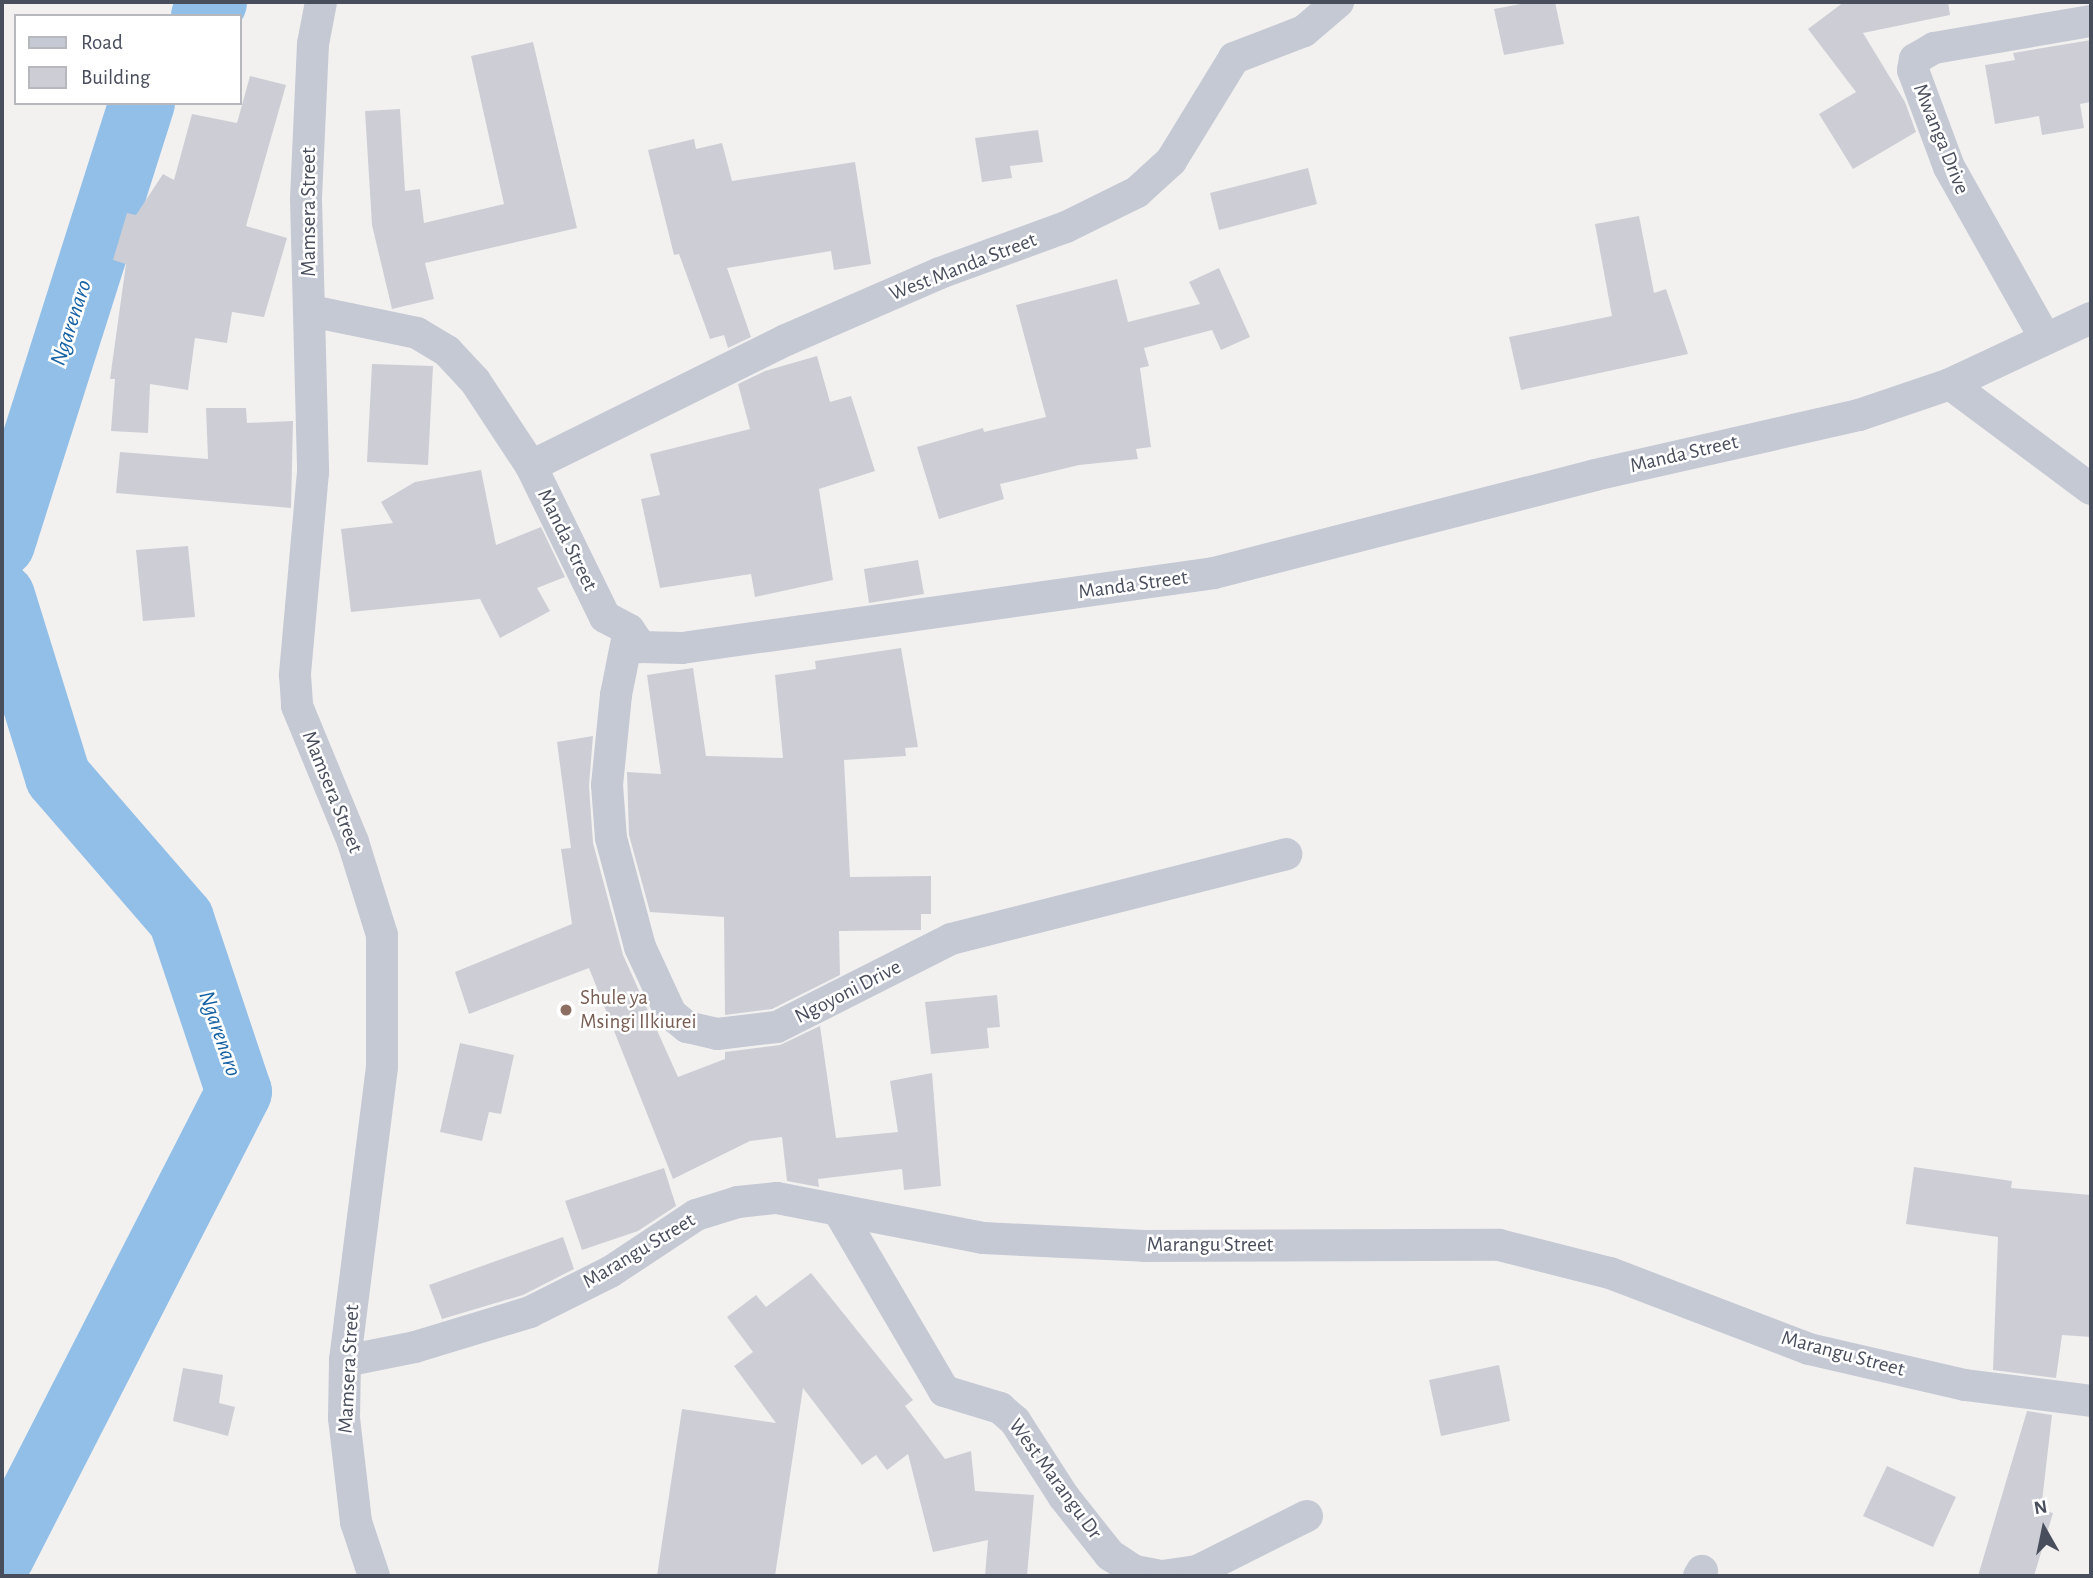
<!DOCTYPE html>
<html>
<head>
<meta charset="utf-8">
<style>
	body { margin:0 }
	#map { position:relative; width:2093px; height:1578px; overflow:hidden; background:#f2f1f0; font-family:"Alegreya Sans",sans-serif }
	div>[style] { position:absolute }
	.river>* { height:66px; margin:-33px; padding:0 33px; transform-origin:33px; border-radius:33px; background:#92bfe7 }
	.building>* { inset:0; background:#cdced5 }
	.minor>* { height:32px; margin:-16px; padding:0 16px; transform-origin:16px; border-radius:16px; background:#c5c9d4 }
	.dots>* { width:19px; height:19px; translate:-50% -50%; box-sizing:border-box; border:4px solid #fff; border-radius:50% }
	span { translate:-50% -50%; white-space:nowrap; text-align:center; line-height:1.15; -webkit-text-stroke:5px #fff; paint-order:stroke }
	.street-label { font-size:21px; color:#494e5d }
	.education-label { font-size:21px; color:#785e54 }
	.left { translate:0 -50%; text-align:left }
	.water-label { font-size:23px; color:#1561a4; font-style:italic }
	.frame { position:absolute; inset:0; border:4px solid #494e5d; pointer-events:none }
	.legend { position:absolute; left:14px; top:14px; width:228px; height:91px; box-sizing:border-box; background:#fff; border:2px solid #b6b8be; margin:0; padding:9px 12px; list-style:none; font-size:21px; color:#494e5d }
	.legend li { display:flex; align-items:center; gap:14px; height:35px }
	.legend b { width:35px; border:2px solid #b6b8be }
	.north { position:absolute; left:2009px; top:1494px; width:70px; height:70px; -webkit-text-stroke:5px #fff; paint-order:stroke; rotate:351deg; font-size:19px; font-weight:700; line-height:28px; text-align:center; color:#494e5d }
	.north::after { content:''; display:block; margin:auto; width:24px; height:32px; background:#494e5d; clip-path:polygon(50% 0,100% 100%,50% 72%,0 100%) }
</style>
</head>
<body>
<div id="map">
	<div class="river">
		<i style="left:204px;top:16px;width:17px;rotate:-54deg"></i>
		<i style="left:2px;top:544px;width:463px;rotate:-72.4deg"></i>
		<i style="left:2px;top:596px;width:189px;rotate:72.8deg"></i>
		<i style="left:58px;top:777px;width:188px;rotate:49.1deg"></i>
		<i style="left:181px;top:919px;width:182px;rotate:71.5deg"></i>
		<i style="left:239px;top:1092px;width:520px;rotate:117.11deg"></i>
	</div>
	<div class="building">
		<i style="clip-path:polygon(1531px 2px,1555px 2px,1564px 44px,1504px 55px,1494px 9px)"></i>
		<i style="clip-path:polygon(1844px 2px,1948px 2px,1950px 15px,1863px 33px,1905px 102px,1916px 132px,1853px 169px,1819px 114px,1856px 92px,1808px 29px)"></i>
		<i style="clip-path:polygon(2091px 40px,2091px 102px,2080px 104px,2084px 128px,2042px 135px,2039px 116px,1995px 124px,1985px 65px,2015px 60px,2013px 53px)"></i>
		<i style="clip-path:polygon(533px 42px,577px 228px,425px 263px,434px 299px,392px 309px,372px 225px,365px 111px,400px 109px,405px 191px,420px 189px,424px 223px,504px 204px,471px 56px)"></i>
		<i style="clip-path:polygon(250px 76px,286px 85px,246px 226px,287px 238px,264px 317px,232px 312px,227px 343px,195px 338px,188px 390px,150px 384px,148px 433px,111px 431px,115px 379px,110px 379px,126px 264px,113px 260px,127px 213px,136px 215px,163px 174px,174px 180px,192px 114px,237px 123px)"></i>
		<i style="clip-path:polygon(1038px 130px,1043px 162px,1010px 166px,1012px 178px,982px 182px,975px 138px)"></i>
		<i style="clip-path:polygon(694px 139px,696px 149px,722px 143px,732px 181px,855px 162px,871px 264px,834px 270px,831px 251px,727px 268px,751px 337px,728px 348px,724px 335px,710px 339px,679px 254px,674px 255px,648px 150px)"></i>
		<i style="clip-path:polygon(1308px 168px,1317px 204px,1219px 230px,1210px 193px)"></i>
		<i style="clip-path:polygon(1639px 216px,1654px 293px,1666px 289px,1688px 354px,1521px 390px,1509px 337px,1612px 316px,1595px 224px)"></i>
		<i style="clip-path:polygon(1219px 268px,1250px 337px,1221px 350px,1212px 330px,1144px 348px,1149px 366px,1140px 368px,1151px 447px,1136px 449px,1138px 459px,1079px 465px,1000px 484px,1004px 499px,939px 519px,917px 447px,983px 428px,984px 432px,1046px 417px,1016px 305px,1117px 279px,1128px 322px,1200px 304px,1189px 282px)"></i>
		<i style="clip-path:polygon(817px 356px,830px 402px,851px 396px,875px 471px,819px 489px,833px 580px,755px 597px,751px 574px,660px 588px,641px 499px,660px 495px,650px 454px,750px 429px,738px 384px,765px 371px)"></i>
		<i style="clip-path:polygon(372px 364px,433px 366px,428px 465px,367px 462px)"></i>
		<i style="clip-path:polygon(206px 408px,246px 408px,247px 423px,293px 421px,291px 508px,116px 493px,120px 452px,208px 459px)"></i>
		<i style="clip-path:polygon(481px 470px,496px 545px,541px 527px,565px 577px,537px 588px,550px 611px,500px 638px,480px 599px,351px 612px,341px 529px,393px 523px,381px 502px,415px 482px)"></i>
		<i style="clip-path:polygon(188px 546px,195px 617px,143px 621px,136px 550px)"></i>
		<i style="clip-path:polygon(918px 560px,924px 594px,869px 603px,864px 569px)"></i>
		<i style="clip-path:polygon(901px 648px,918px 747px,905px 748px,906px 756px,844px 760px,850px 877px,931px 876px,931px 914px,921px 914px,921px 930px,839px 931px,840px 975px,772px 1009px,725px 1015px,724px 917px,650px 912px,629px 835px,627px 772px,661px 774px,647px 675px,693px 668px,706px 756px,783px 758px,775px 675px,816px 669px,815px 661px)"></i>
		<i style="clip-path:polygon(593px 736px,589px 786px,593px 843px,623px 955px,678px 1077px,725px 1059px,725px 1052px,780px 1045px,820px 1026px,836px 1138px,898px 1132px,890px 1081px,932px 1073px,941px 1186px,904px 1190px,902px 1169px,818px 1179px,819px 1187px,787px 1181px,782px 1137px,750px 1141px,673px 1179px,589px 968px,469px 1014px,455px 972px,572px 924px,561px 849px,571px 848px,557px 742px)"></i>
		<i style="clip-path:polygon(997px 995px,1000px 1027px,987px 1028px,989px 1048px,931px 1054px,925px 1002px)"></i>
		<i style="clip-path:polygon(460px 1043px,514px 1055px,501px 1114px,489px 1112px,482px 1141px,440px 1132px)"></i>
		<i style="clip-path:polygon(1914px 1167px,2012px 1181px,2011px 1188px,2091px 1195px,2091px 1337px,2062px 1335px,2056px 1378px,1993px 1370px,1998px 1237px,1906px 1224px)"></i>
		<i style="clip-path:polygon(664px 1168px,676px 1206px,638px 1231px,582px 1250px,565px 1201px)"></i>
		<i style="clip-path:polygon(563px 1237px,574px 1269px,523px 1295px,442px 1319px,429px 1285px)"></i>
		<i style="clip-path:polygon(811px 1273px,913px 1400px,905px 1406px,945px 1459px,971px 1451px,975px 1491px,1034px 1495px,1027px 1576px,985px 1576px,988px 1540px,933px 1552px,908px 1454px,887px 1470px,876px 1455px,862px 1465px,803px 1388px,775px 1576px,657px 1576px,682px 1409px,776px 1423px,734px 1366px,753px 1352px,727px 1317px,756px 1295px,766px 1307px)"></i>
		<i style="clip-path:polygon(1499px 1365px,1510px 1421px,1441px 1436px,1429px 1380px)"></i>
		<i style="clip-path:polygon(183px 1368px,223px 1375px,219px 1403px,235px 1407px,228px 1436px,173px 1421px)"></i>
		<i style="clip-path:polygon(2027px 1411px,2052px 1415px,2041px 1510px,2053px 1513px,2034px 1576px,1978px 1576px)"></i>
		<i style="clip-path:polygon(1887px 1466px,1956px 1497px,1933px 1547px,1863px 1516px)"></i>
	</div>
	<div class="minor">
		<i style="left:321px;top:2px;width:43px;rotate:100.8deg"></i>
		<i style="left:313px;top:44px;width:155px;rotate:92.6deg"></i>
		<i style="left:306px;top:199px;width:273px;rotate:88.5deg"></i>
		<i style="left:313px;top:472px;width:204px;rotate:95.1deg"></i>
		<i style="left:295px;top:675px;width:31px;rotate:86deg"></i>
		<i style="left:297px;top:706px;width:147px;rotate:67.6deg"></i>
		<i style="left:353px;top:842px;width:97px;rotate:72.7deg"></i>
		<i style="left:382px;top:935px;width:132px;rotate:90deg"></i>
		<i style="left:382px;top:1067px;width:296px;rotate:97.2deg"></i>
		<i style="left:345px;top:1361px;width:57px;rotate:91deg"></i>
		<i style="left:344px;top:1418px;width:105px;rotate:83.4deg"></i>
		<i style="left:356px;top:1522px;width:57px;rotate:71.6deg"></i>
		<i style="left:311px;top:311px;width:108px;rotate:11.7deg"></i>
		<i style="left:417px;top:333px;width:35px;rotate:31deg"></i>
		<i style="left:447px;top:351px;width:41px;rotate:47deg"></i>
		<i style="left:475px;top:381px;width:102px;rotate:56.6deg"></i>
		<i style="left:531px;top:466px;width:168px;rotate:63.9deg"></i>
		<i style="left:605px;top:617px;width:27px;rotate:28deg"></i>
		<i style="left:629px;top:630px;width:21px;rotate:55deg"></i>
		<i style="left:641px;top:647px;width:41px;rotate:1.4deg"></i>
		<i style="left:682px;top:648px;width:537px;rotate:-8.02deg"></i>
		<i style="left:1214px;top:573px;width:393px;rotate:-14.4deg"></i>
		<i style="left:1595px;top:475px;width:271px;rotate:-12.8deg"></i>
		<i style="left:1859px;top:415px;width:96px;rotate:-18.8deg"></i>
		<i style="left:1950px;top:384px;width:156px;rotate:-25.1deg"></i>
		<i style="left:2045px;top:338px;width:196px;rotate:-119.3deg"></i>
		<i style="left:1949px;top:167px;width:103px;rotate:-110.4deg"></i>
		<i style="left:1913px;top:70px;width:11px;rotate:-80deg"></i>
		<i style="left:1915px;top:59px;width:22px;rotate:-30deg"></i>
		<i style="left:1934px;top:48px;width:159px;rotate:-9.8deg"></i>
		<i style="left:1950px;top:384px;width:176px;rotate:36.7deg"></i>
		<i style="left:531px;top:466px;width:284px;rotate:-26.3deg"></i>
		<i style="left:786px;top:340px;width:168px;rotate:-23.5deg"></i>
		<i style="left:940px;top:273px;width:134px;rotate:-20.1deg"></i>
		<i style="left:1066px;top:227px;width:79px;rotate:-26.2deg"></i>
		<i style="left:1137px;top:192px;width:46px;rotate:-42.4deg"></i>
		<i style="left:1171px;top:161px;width:121px;rotate:-58.5deg"></i>
		<i style="left:1234px;top:58px;width:75px;rotate:-21.1deg"></i>
		<i style="left:1304px;top:31px;width:45px;rotate:-40.5deg"></i>
		<i style="left:629px;top:630px;width:66px;rotate:101.3deg"></i>
		<i style="left:616px;top:695px;width:90px;rotate:95.7deg"></i>
		<i style="left:607px;top:785px;width:53px;rotate:85.7deg"></i>
		<i style="left:611px;top:838px;width:113px;rotate:75.1deg"></i>
		<i style="left:640px;top:947px;width:74px;rotate:65.2deg"></i>
		<i style="left:671px;top:1014px;width:21px;rotate:39deg"></i>
		<i style="left:687px;top:1027px;width:31px;rotate:13deg"></i>
		<i style="left:717px;top:1034px;width:60px;rotate:-6.7deg"></i>
		<i style="left:777px;top:1027px;width:195px;rotate:-26.8deg"></i>
		<i style="left:951px;top:939px;width:346px;rotate:-14.2deg"></i>
		<i style="left:838px;top:1210px;width:210px;rotate:59.6deg"></i>
		<i style="left:944px;top:1391px;width:59px;rotate:16.9deg"></i>
		<i style="left:1000px;top:1408px;width:20px;rotate:41deg"></i>
		<i style="left:1015px;top:1421px;width:90px;rotate:57.2deg"></i>
		<i style="left:1064px;top:1497px;width:74px;rotate:51.6deg"></i>
		<i style="left:1110px;top:1555px;width:30px;rotate:33deg"></i>
		<i style="left:1135px;top:1571px;width:25px;rotate:11deg"></i>
		<i style="left:345px;top:1361px;width:71px;rotate:-11.3deg"></i>
		<i style="left:415px;top:1347px;width:120px;rotate:-16.9deg"></i>
		<i style="left:530px;top:1312px;width:89px;rotate:-26.6deg"></i>
		<i style="left:610px;top:1272px;width:103px;rotate:-33.5deg"></i>
		<i style="left:696px;top:1215px;width:44px;rotate:-17.2deg"></i>
		<i style="left:738px;top:1202px;width:39px;rotate:-6deg"></i>
		<i style="left:777px;top:1198px;width:210px;rotate:11deg"></i>
		<i style="left:983px;top:1238px;width:161px;rotate:2.8deg"></i>
		<i style="left:1144px;top:1246px;width:355px;rotate:-0.2deg"></i>
		<i style="left:1499px;top:1245px;width:114px;rotate:14.2deg"></i>
		<i style="left:1610px;top:1273px;width:213px;rotate:20.9deg"></i>
		<i style="left:1809px;top:1349px;width:160px;rotate:13deg"></i>
		<i style="left:1965px;top:1385px;width:127px;rotate:7.2deg"></i>
		<i style="left:1162px;top:1576px;width:35px;rotate:-8deg"></i>
		<i style="left:1197px;top:1571px;width:123px;rotate:-26.6deg"></i>
		<i style="left:1699px;top:1576px;width:6px;rotate:-59deg"></i>
	</div>
	<div class="dots">
		<i style="left:566px;top:1010px;background:#8d6e63"></i>
	</div>
	<div class="street-label">
		<span style="left:1941px;top:139px;rotate:68deg">Mwanga Drive</span>
		<span style="left:309px;top:212px;rotate:-90deg">Mamsera Street</span>
		<span style="left:963px;top:267px;rotate:-21deg">West Manda Street</span>
		<span style="left:1684px;top:454px;rotate:-13deg">Manda Street</span>
		<span style="left:567px;top:540px;rotate:64deg">Manda Street</span>
		<span style="left:1133px;top:585px;rotate:-8deg">Manda Street</span>
		<span style="left:332px;top:792px;rotate:68deg">Mamsera Street</span>
		<span style="left:848px;top:992px;rotate:-27deg">Ngoyoni Drive</span>
		<span style="left:1210px;top:1245px">Marangu Street</span>
		<span style="left:639px;top:1251px;rotate:-31deg">Marangu Street</span>
		<span style="left:1843px;top:1354px;rotate:15deg">Marangu Street</span>
		<span style="left:349px;top:1369px;rotate:-87deg">Mamsera Street</span>
		<span style="left:1055px;top:1479px;rotate:54deg">West Marangu Dr</span>
	</div>
	<div class="education-label">
		<span class="left" style="left:580px;top:1010px">Shule ya<br>Msingi Ilkiurei</span>
	</div>
	<div class="water-label">
		<span style="left:72px;top:323px;rotate:-72deg">Ngarenaro</span>
		<span style="left:219px;top:1034px;rotate:71deg">Ngarenaro</span>
	</div>
	<div class="frame"></div>
	<ul class="legend">
	<li><b style="height:9px;background:#c5c9d4"></b>Road</li>
	<li><b style="height:19px;background:#cdced5"></b>Building</li>
	</ul>
	<div class="north">N</div>
</div>
</body>
</html>
